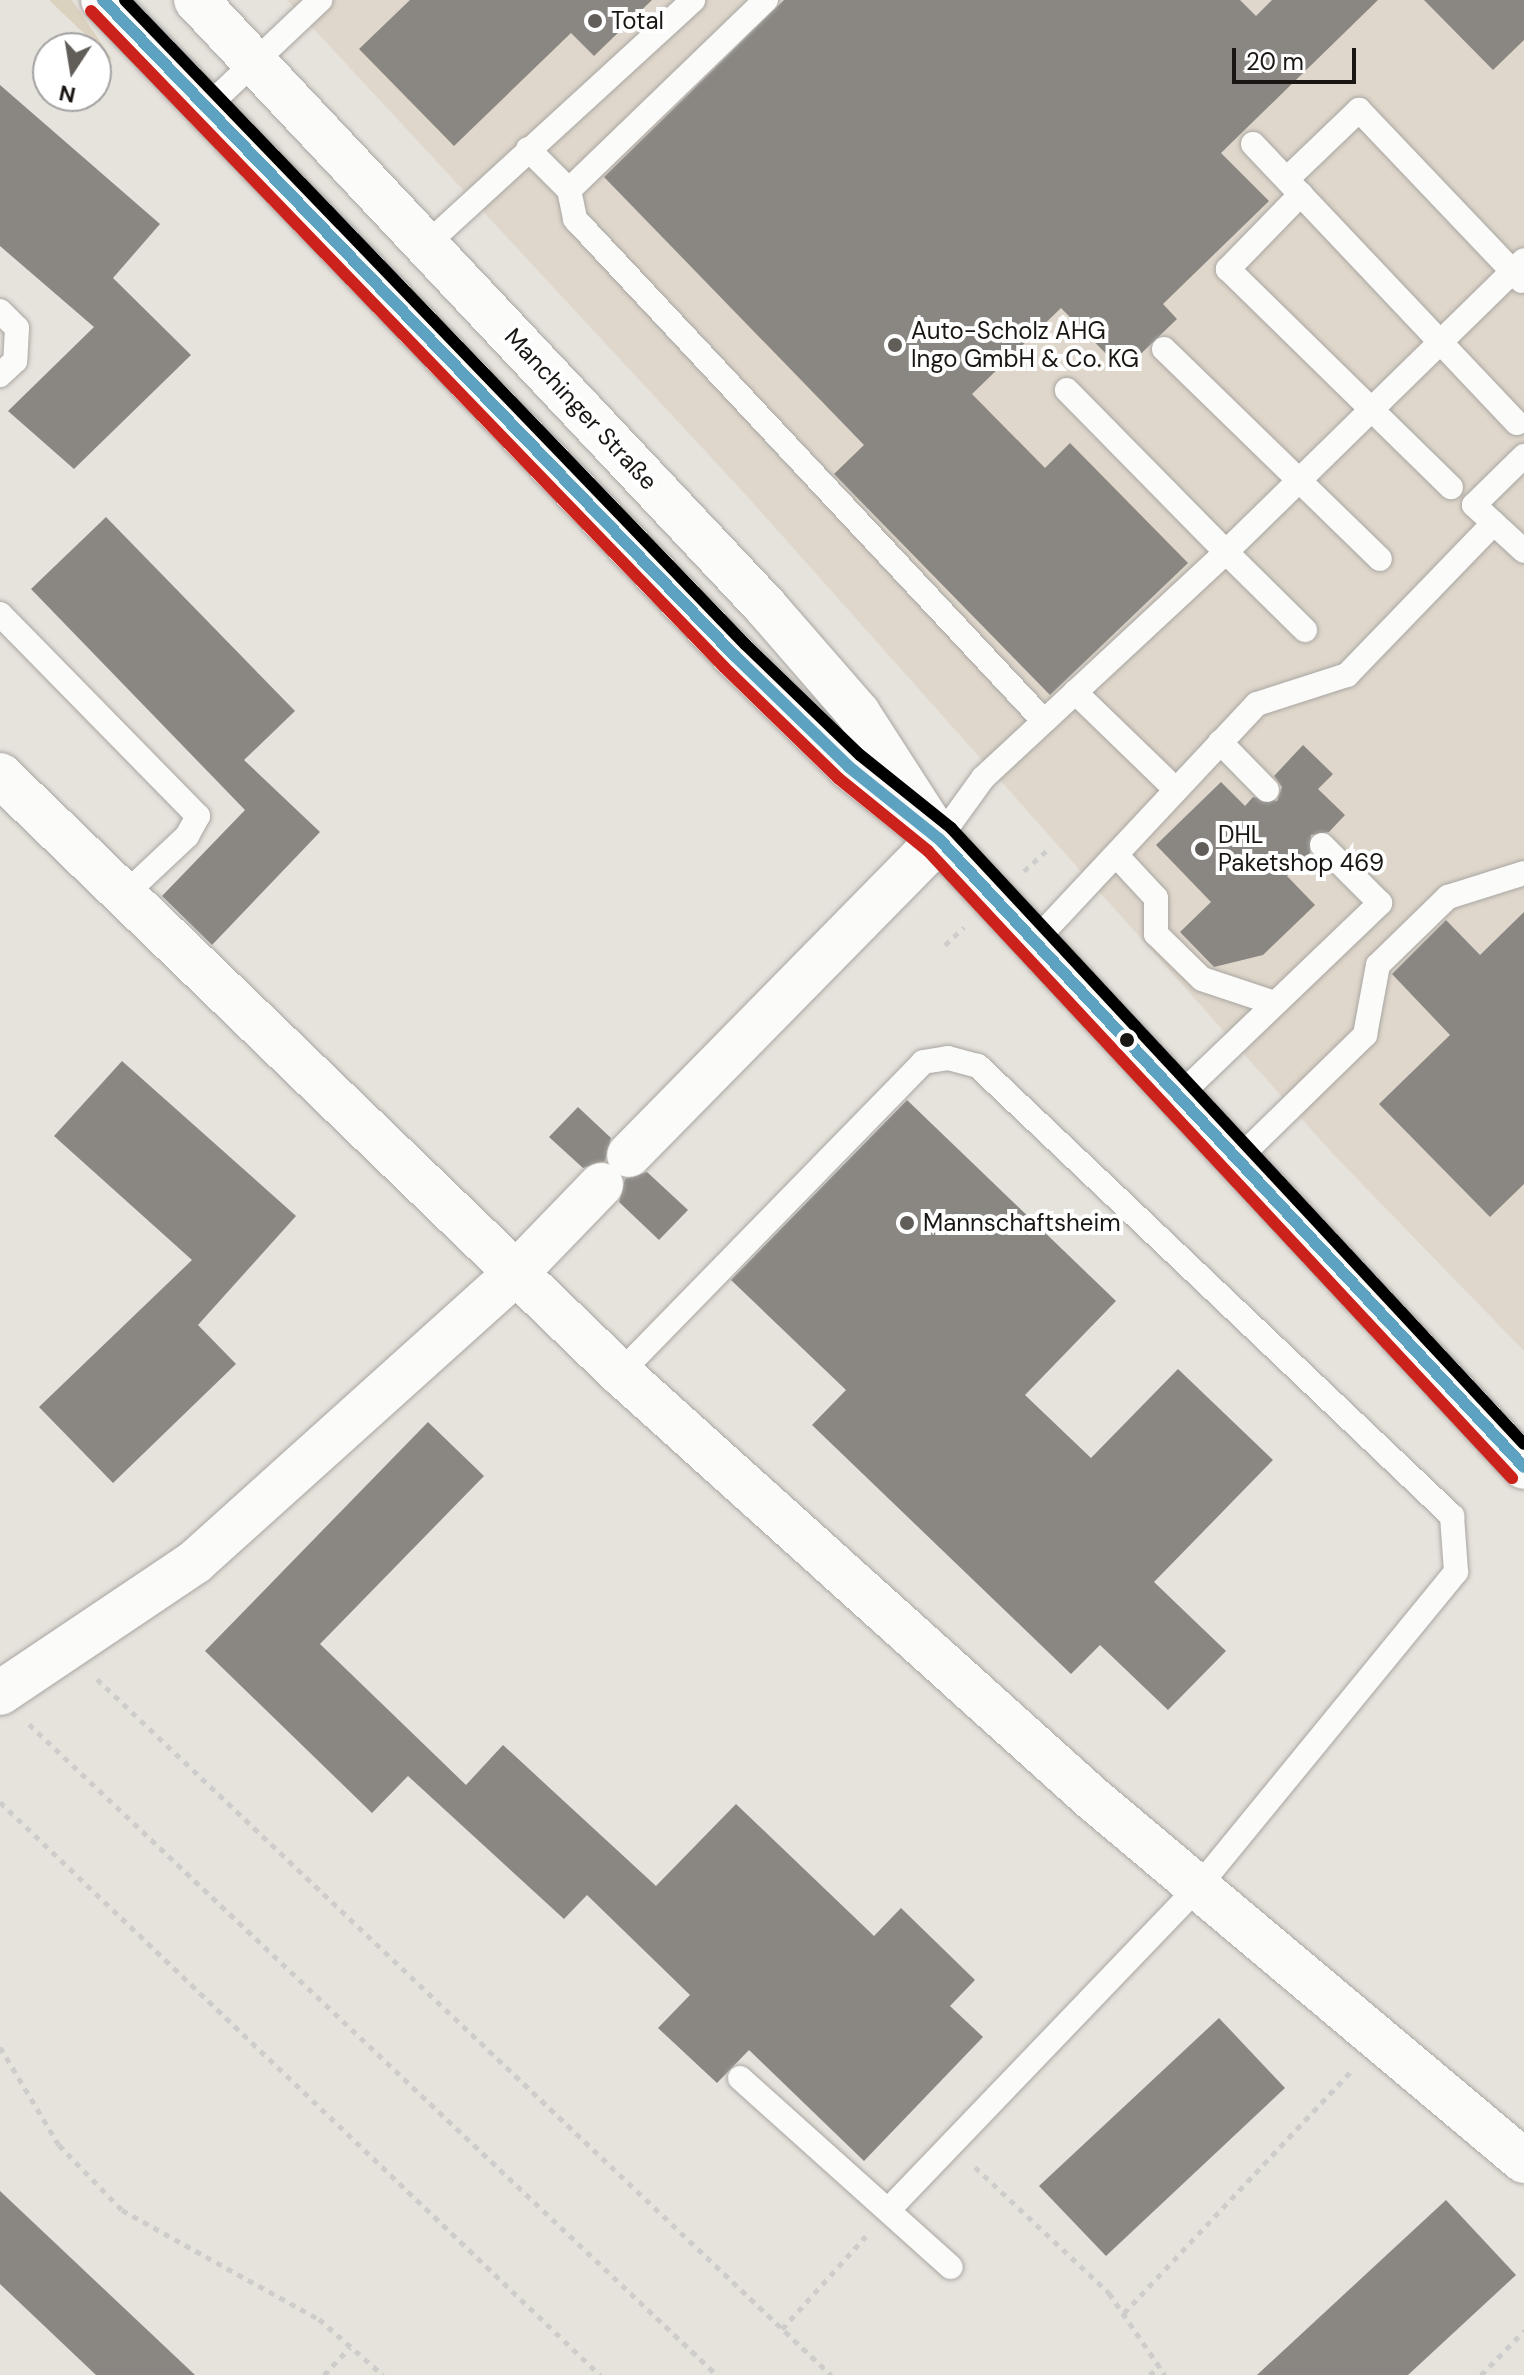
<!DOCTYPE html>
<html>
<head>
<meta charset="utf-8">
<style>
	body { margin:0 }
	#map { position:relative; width:1524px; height:2375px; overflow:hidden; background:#e6e2dc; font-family:"DM Sans",sans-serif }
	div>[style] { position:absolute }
	.built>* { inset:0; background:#dfd7cb }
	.green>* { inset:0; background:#dbd1bf }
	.building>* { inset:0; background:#8a8783 }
	.path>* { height:5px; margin-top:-2.5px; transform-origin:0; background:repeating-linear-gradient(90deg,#cecdcb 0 6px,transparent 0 12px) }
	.roads { filter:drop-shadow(0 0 2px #a9a6a2) drop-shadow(0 0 2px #a9a6a2) }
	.lane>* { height:24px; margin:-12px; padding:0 12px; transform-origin:12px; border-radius:12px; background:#fbfbfa }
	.street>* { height:44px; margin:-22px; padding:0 22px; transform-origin:22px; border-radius:22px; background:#fbfbfa }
	.secondary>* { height:44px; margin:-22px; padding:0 22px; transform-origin:22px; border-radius:22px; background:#fbfbfa }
	.bus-1>* { height:12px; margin:-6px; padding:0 6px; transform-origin:6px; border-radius:6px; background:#5da2c0 }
	.bus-2>* { height:12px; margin:-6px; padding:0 6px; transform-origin:6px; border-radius:6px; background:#cb231c }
	.bus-3>* { height:12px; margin:-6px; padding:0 6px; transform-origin:6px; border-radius:6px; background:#000 }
	.dots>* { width:22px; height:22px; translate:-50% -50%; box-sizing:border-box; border:4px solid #fff; border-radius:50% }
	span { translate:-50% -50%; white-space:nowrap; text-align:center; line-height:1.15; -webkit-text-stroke:8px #fff; paint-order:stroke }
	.poi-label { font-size:24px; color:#191613 }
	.left { translate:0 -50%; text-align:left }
	.street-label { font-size:24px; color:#191613 }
	.north { position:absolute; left:32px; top:32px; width:80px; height:80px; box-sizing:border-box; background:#fff; border:2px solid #a3a2a1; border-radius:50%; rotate:192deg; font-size:22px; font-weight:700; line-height:32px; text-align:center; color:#191613 }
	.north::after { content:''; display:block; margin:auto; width:28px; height:36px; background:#615d59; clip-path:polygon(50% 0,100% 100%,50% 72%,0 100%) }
	.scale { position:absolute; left:1232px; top:48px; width:124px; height:36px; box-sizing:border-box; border:4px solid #191613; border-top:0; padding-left:10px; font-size:24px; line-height:28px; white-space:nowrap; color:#191613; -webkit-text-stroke:6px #fff; paint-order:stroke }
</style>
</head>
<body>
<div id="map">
	<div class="built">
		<i style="clip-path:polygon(287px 0,1524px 0,1524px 1351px,1334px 1155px,745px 494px)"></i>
	</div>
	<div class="green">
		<i style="clip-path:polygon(49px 0,72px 0,114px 62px)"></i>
	</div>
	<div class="building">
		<i style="clip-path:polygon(410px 0,652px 0,594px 56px,571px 33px,454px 146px,359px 49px)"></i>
		<i style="clip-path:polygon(784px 0,1240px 0,1256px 16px,1272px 0,1378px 0,1221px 153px,1269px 201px,1163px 304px,1177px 319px,1123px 371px,1061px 308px,972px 394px,1045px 468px,1070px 443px,1188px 563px,1050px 695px,834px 474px,864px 445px,604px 177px)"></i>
		<i style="clip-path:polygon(1424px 0,1524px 0,1524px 40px,1493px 70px)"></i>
		<i style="clip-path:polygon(0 85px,160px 224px,113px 278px,191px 355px,74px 469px,8px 411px,94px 327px,0 246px)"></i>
		<i style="clip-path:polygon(106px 517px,295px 711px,244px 760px,320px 832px,212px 945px,162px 896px,245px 810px,31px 589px)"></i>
		<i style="clip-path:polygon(1303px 745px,1333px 774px,1318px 789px,1345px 815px,1329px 832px,1311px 835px,1310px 853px,1287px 876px,1315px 905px,1263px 955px,1214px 967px,1180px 932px,1211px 902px,1156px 845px,1221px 782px,1245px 806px,1253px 797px,1277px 801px,1282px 787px,1274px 776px)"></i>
		<i style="clip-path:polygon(1524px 912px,1524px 1184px,1490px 1217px,1379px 1104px,1450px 1035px,1392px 974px,1446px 920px,1480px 955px)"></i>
		<i style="clip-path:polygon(122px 1061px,296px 1216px,198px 1325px,236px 1364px,113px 1483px,39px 1407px,192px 1260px,54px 1136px)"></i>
		<i style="clip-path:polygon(907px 1100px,1116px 1301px,1025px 1395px,1091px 1458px,1178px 1369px,1273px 1460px,1154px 1582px,1226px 1651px,1168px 1710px,1100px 1645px,1071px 1674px,812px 1425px,846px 1390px,731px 1280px)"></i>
		<i style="clip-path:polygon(578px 1107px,611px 1138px,605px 1161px,583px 1168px,549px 1137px)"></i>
		<i style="clip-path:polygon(647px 1172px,688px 1210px,659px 1240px,619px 1202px,625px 1179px)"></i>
		<i style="clip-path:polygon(428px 1422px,484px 1476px,320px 1644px,466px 1785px,503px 1745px,656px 1886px,736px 1804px,874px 1936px,901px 1908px,975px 1980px,950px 2006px,983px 2037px,864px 2161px,749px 2050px,717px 2083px,658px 2028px,690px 1995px,587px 1895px,564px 1919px,408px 1776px,372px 1813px,205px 1651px)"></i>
		<i style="clip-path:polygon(1219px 2018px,1285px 2088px,1106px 2256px,1039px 2186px)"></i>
		<i style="clip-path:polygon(0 2191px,195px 2375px,96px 2375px,0 2284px)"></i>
		<i style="clip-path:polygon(1446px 2200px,1516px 2275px,1408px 2375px,1257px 2375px)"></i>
	</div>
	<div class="path">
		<i style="left:1024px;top:871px;width:31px;rotate:-42deg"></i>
		<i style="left:945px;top:945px;width:26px;rotate:-43deg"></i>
		<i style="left:97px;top:1679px;width:1012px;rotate:43.48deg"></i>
		<i style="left:29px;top:1724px;width:947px;rotate:43.42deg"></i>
		<i style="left:0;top:1802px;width:830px;rotate:43.68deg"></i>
		<i style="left:0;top:2047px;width:114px;rotate:59deg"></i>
		<i style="left:59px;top:2145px;width:91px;rotate:45.9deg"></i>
		<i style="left:122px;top:2210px;width:225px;rotate:29deg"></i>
		<i style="left:319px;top:2319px;width:85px;rotate:41.2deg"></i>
		<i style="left:975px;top:2167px;width:184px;rotate:43.2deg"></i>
		<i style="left:1109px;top:2293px;width:99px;rotate:55.7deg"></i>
		<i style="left:1124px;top:2313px;width:333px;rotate:-46.8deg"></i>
		<i style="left:782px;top:2329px;width:125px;rotate:-47.9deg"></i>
		<i style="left:324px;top:2375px;width:38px;rotate:-47deg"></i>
		<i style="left:1150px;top:2375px;width:14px;rotate:-45deg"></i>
		<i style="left:1481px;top:2375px;width:62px;rotate:-45.7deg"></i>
	</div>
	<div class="roads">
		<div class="lane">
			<i style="left:207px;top:107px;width:156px;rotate:-43.4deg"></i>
			<i style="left:1253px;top:144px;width:384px;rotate:46.6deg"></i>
			<i style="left:528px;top:149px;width:58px;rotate:45deg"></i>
			<i style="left:569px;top:190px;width:30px;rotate:78deg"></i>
			<i style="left:575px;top:219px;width:687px;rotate:46.95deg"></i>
			<i style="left:1287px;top:179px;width:100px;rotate:-43.8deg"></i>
			<i style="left:1359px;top:110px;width:236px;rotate:46.4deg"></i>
			<i style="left:569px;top:190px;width:274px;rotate:-44deg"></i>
			<i style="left:1301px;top:194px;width:105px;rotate:134.2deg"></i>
			<i style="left:1228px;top:269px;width:312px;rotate:44.4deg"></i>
			<i style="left:427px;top:244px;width:361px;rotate:-42.5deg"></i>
			<i style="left:0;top:311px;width:24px;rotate:45deg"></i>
			<i style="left:17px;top:328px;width:33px;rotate:93deg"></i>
			<i style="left:15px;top:361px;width:21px;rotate:137deg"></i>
			<i style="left:1164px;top:349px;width:301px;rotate:44.2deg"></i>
			<i style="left:1524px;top:456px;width:70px;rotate:135.6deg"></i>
			<i style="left:1474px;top:505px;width:68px;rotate:42.6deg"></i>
			<i style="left:0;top:614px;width:283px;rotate:45.6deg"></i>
			<i style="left:198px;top:816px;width:23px;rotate:119deg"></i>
			<i style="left:187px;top:836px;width:88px;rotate:136.8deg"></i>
			<i style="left:1305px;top:630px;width:111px;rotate:-135.4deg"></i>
			<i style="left:1226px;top:552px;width:417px;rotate:-44.4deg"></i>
			<i style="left:1075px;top:692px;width:139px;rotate:44.1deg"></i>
			<i style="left:1220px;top:742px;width:67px;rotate:45.6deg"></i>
			<i style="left:939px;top:839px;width:75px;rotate:-54.2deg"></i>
			<i style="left:983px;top:778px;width:332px;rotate:-42.9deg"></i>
			<i style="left:1226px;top:552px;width:227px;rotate:-134.5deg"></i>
			<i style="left:1117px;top:856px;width:57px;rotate:47.1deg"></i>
			<i style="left:1156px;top:898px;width:36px;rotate:90deg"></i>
			<i style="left:1156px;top:934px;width:64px;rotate:44.4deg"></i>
			<i style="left:1202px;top:979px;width:76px;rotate:18.4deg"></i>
			<i style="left:1034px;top:942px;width:326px;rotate:-46.9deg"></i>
			<i style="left:1257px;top:704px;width:95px;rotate:-17.9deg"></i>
			<i style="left:1347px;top:675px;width:211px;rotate:-46deg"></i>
			<i style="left:1181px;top:1094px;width:276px;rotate:-43.8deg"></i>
			<i style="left:1380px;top:903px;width:82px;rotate:-135deg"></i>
			<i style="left:1240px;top:1157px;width:175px;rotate:-44.3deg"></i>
			<i style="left:1365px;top:1035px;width:71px;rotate:-79.5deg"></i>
			<i style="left:1378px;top:965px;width:98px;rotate:-44.2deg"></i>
			<i style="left:1448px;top:897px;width:80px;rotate:-17.5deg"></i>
			<i style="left:620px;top:1373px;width:434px;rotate:-45.7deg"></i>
			<i style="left:923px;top:1062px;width:25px;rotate:-9deg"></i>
			<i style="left:948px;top:1058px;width:31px;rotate:15deg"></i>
			<i style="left:978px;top:1066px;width:654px;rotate:43.51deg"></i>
			<i style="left:1452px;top:1516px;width:56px;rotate:85.9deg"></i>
			<i style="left:1456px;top:1572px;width:407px;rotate:129.3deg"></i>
			<i style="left:1198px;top:1887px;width:445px;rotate:133.8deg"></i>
			<i style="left:740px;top:2078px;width:283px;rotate:41.9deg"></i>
		</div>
		<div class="street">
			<i style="left:0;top:775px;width:861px;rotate:43.97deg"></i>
			<i style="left:620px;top:1373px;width:637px;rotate:42.01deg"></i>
			<i style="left:1093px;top:1799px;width:563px;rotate:40.03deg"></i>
			<i style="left:629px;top:1155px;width:443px;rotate:-45.5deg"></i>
			<i style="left:0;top:1693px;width:235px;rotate:-33.9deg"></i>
			<i style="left:195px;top:1562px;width:431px;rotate:-42deg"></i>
			<i style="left:515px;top:1274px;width:124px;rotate:-46deg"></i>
		</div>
		<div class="secondary">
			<i style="left:103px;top:0;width:911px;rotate:46.07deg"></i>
			<i style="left:735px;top:656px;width:159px;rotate:44.2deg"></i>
			<i style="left:849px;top:767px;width:115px;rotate:38.7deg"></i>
			<i style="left:939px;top:839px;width:858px;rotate:47.03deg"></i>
			<i style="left:196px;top:0;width:831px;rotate:46.8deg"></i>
			<i style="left:765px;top:606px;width:142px;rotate:49deg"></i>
			<i style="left:858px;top:713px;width:131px;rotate:57.2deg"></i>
		</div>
	</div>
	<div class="bus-1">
		<i style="left:103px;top:0;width:911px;rotate:46.07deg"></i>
		<i style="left:735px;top:656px;width:159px;rotate:44.2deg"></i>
		<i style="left:849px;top:767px;width:115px;rotate:38.7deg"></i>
		<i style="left:939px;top:839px;width:858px;rotate:47.03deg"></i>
	</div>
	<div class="bus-2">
		<i style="left:91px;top:11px;width:912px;rotate:46.02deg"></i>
		<i style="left:724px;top:667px;width:159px;rotate:44.2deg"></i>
		<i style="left:838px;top:778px;width:116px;rotate:39deg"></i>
		<i style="left:928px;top:851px;width:857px;rotate:47.03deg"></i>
	</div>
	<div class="bus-3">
		<i style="left:125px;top:0;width:895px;rotate:46.09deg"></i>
		<i style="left:746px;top:645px;width:158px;rotate:44deg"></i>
		<i style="left:860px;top:755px;width:117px;rotate:38.7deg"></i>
		<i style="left:951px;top:828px;width:841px;rotate:47.07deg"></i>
	</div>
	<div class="dots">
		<i style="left:595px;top:21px;background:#615d59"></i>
		<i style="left:895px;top:345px;background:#615d59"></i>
		<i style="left:1202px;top:849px;background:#615d59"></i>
		<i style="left:1127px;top:1040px;background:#191613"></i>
		<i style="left:907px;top:1223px;background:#615d59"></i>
	</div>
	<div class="poi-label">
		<span class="left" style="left:611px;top:21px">Total</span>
		<span class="left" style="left:911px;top:345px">Auto-Scholz AHG<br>Ingo GmbH &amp; Co. KG</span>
		<span class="left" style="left:1218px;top:849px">DHL<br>Paketshop 469</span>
		<span class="left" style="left:923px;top:1223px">Mannschaftsheim</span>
	</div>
	<div class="street-label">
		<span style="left:581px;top:409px;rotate:47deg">Manchinger Straße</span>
	</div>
	<div class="north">N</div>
	<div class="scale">20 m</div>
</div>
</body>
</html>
